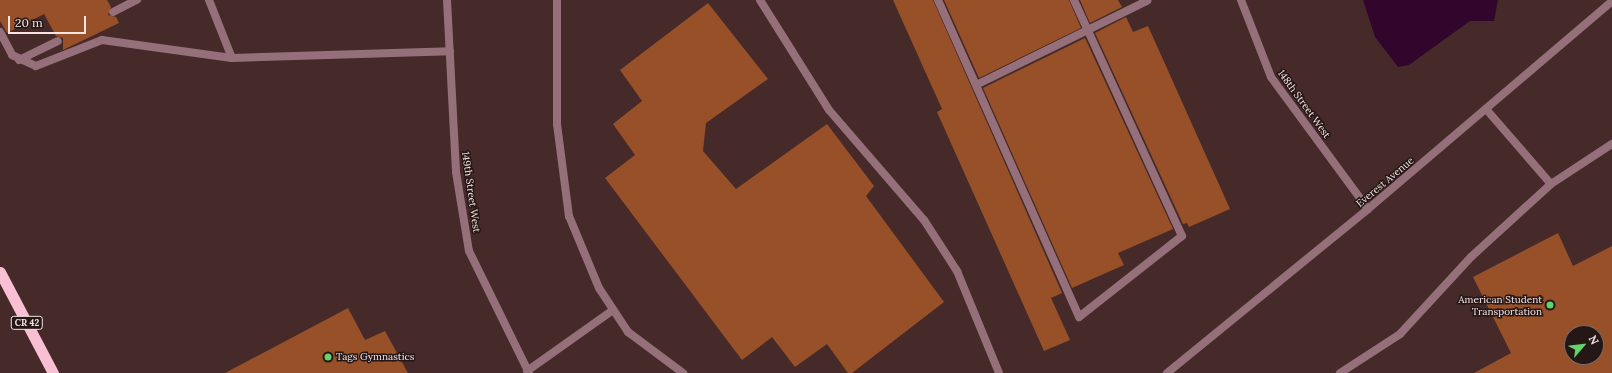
<!DOCTYPE html>
<html>
<head>
<meta charset="utf-8">
<style>
	body { margin:0 }
	#map { position:relative; width:1612px; height:373px; overflow:hidden; background:#462a29; font-family:Lora,serif }
	div>[style] { position:absolute }
	.water>* { inset:0; background:#32062c }
	.building>* { inset:0; background:#975028 }
	.service>* { height:8px; margin:-4px; padding:0 4px; transform-origin:4px; border-radius:4px; background:#95707b }
	.minor>* { height:8px; margin:-4px; padding:0 4px; transform-origin:4px; border-radius:4px; background:#95707b }
	.tertiary>* { height:8px; margin:-4px; padding:0 4px; transform-origin:4px; border-radius:4px; background:#95707b }
	.trunk>* { height:11px; margin:-5.5px; padding:0 5.5px; transform-origin:5.5px; border-radius:5.5px; background:#f8c0d2 }
	.dots>* { width:11px; height:11px; translate:-50% -50%; box-sizing:border-box; border:2px solid #241716; border-radius:50% }
	span { translate:-50% -50%; white-space:nowrap; text-align:center; line-height:1.15; -webkit-text-stroke:3px #241716; paint-order:stroke }
	.shield-label span { padding:1px 3px; background:#241716; border:1px solid; border-radius:3px; -webkit-text-stroke-width:0 }
	.shield-label { font-size:9px; color:#f7e4e3; font-weight:700 }
	.street-label { font-size:10px; color:#f7e4e3 }
	.poi-label { font-size:10px; color:#f7e4e3 }
	.right { translate:-100% -50%; text-align:right }
	.left { translate:0 -50%; text-align:left }
	.north { position:absolute; left:1564px; top:325px; width:40px; height:40px; box-sizing:border-box; background:#241716; border:1px solid #786968; border-radius:50%; rotate:62deg; font-size:11px; font-weight:700; line-height:16px; text-align:center; color:#f7e4e3 }
	.north::after { content:''; display:block; margin:auto; width:14px; height:18px; background:#5fd56b; clip-path:polygon(50% 0,100% 100%,50% 72%,0 100%) }
	.scale { position:absolute; left:8px; top:16px; width:78px; height:18px; box-sizing:border-box; border:2px solid #f7e4e3; border-top:0; padding-left:5px; font-size:12px; line-height:14px; white-space:nowrap; color:#f7e4e3; -webkit-text-stroke:3px #241716; paint-order:stroke }
</style>
</head>
<body>
<div id="map">
	<div class="water">
		<i style="clip-path:polygon(1363px 0,1498px 0,1494px 21px,1470px 21px,1409px 65px,1398px 67px,1375px 37px)"></i>
	</div>
	<div class="building">
		<i style="clip-path:polygon(0 0,107px 0,111px 7px,108px 15px,116px 17px,119px 23px,63px 50px,63px 38px,56px 36px,44px 14px,7px 33px,0 21px)"></i>
		<i style="clip-path:polygon(893px 0,933px 0,1062px 293px,1051px 298px,1070px 340px,1044px 351px,937px 112px,942px 109px)"></i>
		<i style="clip-path:polygon(944px 0,1069px 0,1081px 28px,979px 78px)"></i>
		<i style="clip-path:polygon(1080px 0,1118px 0,1122px 7px,1090px 23px)"></i>
		<i style="clip-path:polygon(708px 3px,768px 79px,706px 123px,703px 151px,736px 189px,827px 124px,874px 186px,866px 196px,944px 302px,852px 373px,848px 373px,827px 344px,795px 367px,772px 337px,742px 360px,605px 178px,635px 155px,613px 124px,642px 101px,620px 70px)"></i>
		<i style="clip-path:polygon(1126px 17px,1133px 32px,1148px 26px,1230px 209px,1189px 227px,1187px 223px,1183px 224px,1095px 33px)"></i>
		<i style="clip-path:polygon(1085px 38px,1173px 229px,1118px 253px,1124px 265px,1072px 288px,983px 88px)"></i>
		<i style="clip-path:polygon(evenodd,1558px 233px,1573px 266px,1612px 246px,1612px 373px,1474px 373px,1511px 353px,1473px 277px,1558px 233px,1572px 333px,1596px 333px,1596px 357px,1572px 357px,1572px 333px)"></i>
		<i style="clip-path:polygon(348px 308px,365px 340px,385px 331px,408px 373px,225px 373px)"></i>
	</div>
	<div class="service">
		<i style="left:209px;top:0;width:62px;rotate:68.4deg"></i>
		<i style="left:557px;top:0;width:124px;rotate:90deg"></i>
		<i style="left:557px;top:124px;width:93px;rotate:82.6deg"></i>
		<i style="left:569px;top:216px;width:78px;rotate:67.4deg"></i>
		<i style="left:599px;top:288px;width:53px;rotate:56.6deg"></i>
		<i style="left:628px;top:332px;width:69px;rotate:36.7deg"></i>
		<i style="left:760px;top:0;width:130px;rotate:57.9deg"></i>
		<i style="left:829px;top:110px;width:145px;rotate:49.2deg"></i>
		<i style="left:924px;top:220px;width:61px;rotate:57.1deg"></i>
		<i style="left:957px;top:271px;width:110px;rotate:67.6deg"></i>
		<i style="left:938px;top:0;width:347px;rotate:66deg"></i>
		<i style="left:1079px;top:317px;width:131px;rotate:-38.2deg"></i>
		<i style="left:1182px;top:236px;width:260px;rotate:-114.6deg"></i>
		<i style="left:113px;top:12px;width:27px;rotate:-27deg"></i>
		<i style="left:0;top:32px;width:26px;rotate:62deg"></i>
		<i style="left:12px;top:55px;width:26px;rotate:25deg"></i>
		<i style="left:36px;top:66px;width:71px;rotate:-21.5deg"></i>
		<i style="left:102px;top:40px;width:131px;rotate:7.9deg"></i>
		<i style="left:232px;top:58px;width:218px;rotate:-1.8deg"></i>
		<i style="left:19px;top:60px;width:43px;rotate:-26deg"></i>
		<i style="left:976px;top:85px;width:191px;rotate:-26.2deg"></i>
		<i style="left:1486px;top:109px;width:99px;rotate:49.1deg"></i>
		<i style="left:527px;top:371px;width:105px;rotate:-35.3deg"></i>
		<i style="left:1340px;top:373px;width:72px;rotate:-33deg"></i>
		<i style="left:1400px;top:334px;width:105px;rotate:-47.3deg"></i>
		<i style="left:1471px;top:257px;width:108px;rotate:-42.4deg"></i>
		<i style="left:1551px;top:184px;width:73px;rotate:-33.3deg"></i>
	</div>
	<div class="minor">
		<i style="left:1241px;top:0;width:83px;rotate:68.7deg"></i>
		<i style="left:1271px;top:77px;width:164px;rotate:53.7deg"></i>
	</div>
	<div class="tertiary">
		<i style="left:447px;top:0;width:172px;rotate:87deg"></i>
		<i style="left:456px;top:172px;width:80px;rotate:80.7deg"></i>
		<i style="left:469px;top:251px;width:136px;rotate:63.8deg"></i>
		<i style="left:1167px;top:373px;width:259px;rotate:-39.2deg"></i>
		<i style="left:1368px;top:209px;width:321px;rotate:-40.4deg"></i>
	</div>
	<div class="trunk">
		<i style="left:0;top:272px;width:114px;rotate:62.3deg"></i>
	</div>
	<div class="dots">
		<i style="left:1550px;top:305px;background:#5fd56b"></i>
		<i style="left:328px;top:357px;background:#5fd56b"></i>
	</div>
	<div class="shield-label">
		<span style="left:27px;top:323px">CR 42</span>
	</div>
	<div class="street-label">
		<span style="left:1304px;top:104px;rotate:54deg">148th Street West</span>
		<span style="left:1385px;top:182px;rotate:-40deg">Everest Avenue</span>
		<span style="left:471px;top:192px;rotate:82deg">149th Street West</span>
	</div>
	<div class="poi-label">
		<span class="right" style="left:1542px;top:305px">American Student<br>Transportation</span>
		<span class="left" style="left:336px;top:357px">Tags Gymnastics</span>
	</div>
	<div class="north">N</div>
	<div class="scale">20 m</div>
</div>
</body>
</html>
